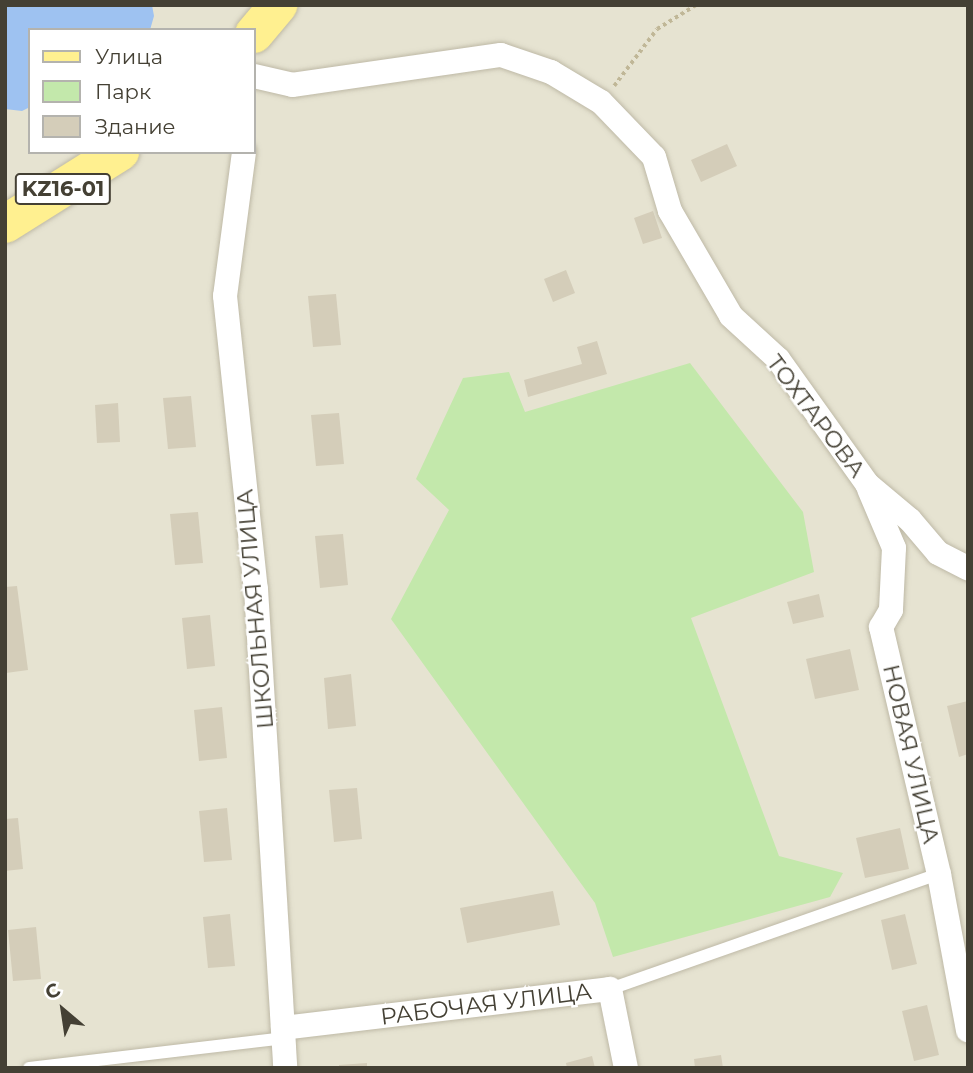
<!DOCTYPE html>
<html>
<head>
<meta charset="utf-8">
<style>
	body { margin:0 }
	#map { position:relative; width:973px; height:1073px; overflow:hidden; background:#f2f0e4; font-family:Montserrat,sans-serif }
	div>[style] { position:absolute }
	.residential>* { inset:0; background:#e6e3d1 }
	.green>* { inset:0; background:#c3e8ab }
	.water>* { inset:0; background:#9ec2f1 }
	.building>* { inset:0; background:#d4cdb9 }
	.path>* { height:3.5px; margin-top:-1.75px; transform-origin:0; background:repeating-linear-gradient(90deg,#c0b797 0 3.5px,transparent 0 7px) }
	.roads { filter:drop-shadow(0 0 2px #beb9a6) drop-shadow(0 0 2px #beb9a6) }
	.service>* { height:12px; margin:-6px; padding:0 6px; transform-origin:6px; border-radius:6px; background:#fff }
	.minor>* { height:24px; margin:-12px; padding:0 12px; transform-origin:12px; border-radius:12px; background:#fff }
	.primary>* { height:38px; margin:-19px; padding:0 19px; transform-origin:19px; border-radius:19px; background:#fff090 }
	span { translate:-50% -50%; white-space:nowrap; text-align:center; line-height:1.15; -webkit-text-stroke:5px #fff; paint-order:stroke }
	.shield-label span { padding:2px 5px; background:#fff; border:2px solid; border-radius:5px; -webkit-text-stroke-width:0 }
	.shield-label { font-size:21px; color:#444034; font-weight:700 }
	.street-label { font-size:23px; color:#444034 }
	.frame { position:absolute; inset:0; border:7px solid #444034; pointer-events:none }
	.legend { position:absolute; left:28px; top:28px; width:228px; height:126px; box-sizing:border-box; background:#fff; border:2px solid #b4b3ae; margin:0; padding:9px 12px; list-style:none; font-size:21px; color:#444034 }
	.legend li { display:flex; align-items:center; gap:14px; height:35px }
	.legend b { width:35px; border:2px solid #b4b3ae }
	.north { position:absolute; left:28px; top:975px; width:70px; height:70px; -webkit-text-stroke:5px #fff; paint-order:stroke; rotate:331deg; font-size:19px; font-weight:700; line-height:28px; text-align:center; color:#444034 }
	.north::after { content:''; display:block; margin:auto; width:24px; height:32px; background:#444034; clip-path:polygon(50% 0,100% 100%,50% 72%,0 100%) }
</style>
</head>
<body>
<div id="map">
	<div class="residential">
		<i style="clip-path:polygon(evenodd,62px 5px,968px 5px,968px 1068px,5px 1068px,5px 46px,62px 5px,30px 30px,254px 30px,254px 152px,30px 152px,30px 30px)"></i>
	</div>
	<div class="green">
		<i style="clip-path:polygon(690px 363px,803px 512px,814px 572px,691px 618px,779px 856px,843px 873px,830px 897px,613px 957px,595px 903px,391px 619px,449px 510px,416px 479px,463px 378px,509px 372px,525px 412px)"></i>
	</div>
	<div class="water">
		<i style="clip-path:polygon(5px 5px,152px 5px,154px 16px,150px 30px,30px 30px,30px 107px,22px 111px,5px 109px)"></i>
	</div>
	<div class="building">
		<i style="clip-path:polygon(727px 144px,737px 166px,701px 182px,691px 160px)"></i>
		<i style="clip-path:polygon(653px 211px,662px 238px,643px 244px,634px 218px)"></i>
		<i style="clip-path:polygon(566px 270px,575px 293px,553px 302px,544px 279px)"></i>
		<i style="clip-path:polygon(336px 294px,341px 345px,313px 347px,308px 296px)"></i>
		<i style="clip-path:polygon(597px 341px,607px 374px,528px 397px,524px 380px,582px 364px,577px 347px)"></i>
		<i style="clip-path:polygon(191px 396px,196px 447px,168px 449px,163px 398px)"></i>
		<i style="clip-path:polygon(118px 403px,120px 442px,97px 443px,95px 405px)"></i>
		<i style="clip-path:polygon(339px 413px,344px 464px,316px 466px,311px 415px)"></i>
		<i style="clip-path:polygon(198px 512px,203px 563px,175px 565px,170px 514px)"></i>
		<i style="clip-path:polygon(343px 534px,348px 585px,320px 588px,315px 536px)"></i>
		<i style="clip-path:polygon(17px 586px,28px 670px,6px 673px,5px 587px)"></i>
		<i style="clip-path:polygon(819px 594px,824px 617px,793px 624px,787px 602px)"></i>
		<i style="clip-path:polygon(210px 615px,215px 666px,187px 669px,182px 618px)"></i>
		<i style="clip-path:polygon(850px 649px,859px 690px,815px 699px,806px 659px)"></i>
		<i style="clip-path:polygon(351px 674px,356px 726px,328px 729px,324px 678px)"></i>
		<i style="clip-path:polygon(968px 701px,968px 754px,959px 757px,947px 706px)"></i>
		<i style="clip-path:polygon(222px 707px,227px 758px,199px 761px,194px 710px)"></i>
		<i style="clip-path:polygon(357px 788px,362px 839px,334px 842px,329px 790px)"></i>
		<i style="clip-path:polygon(227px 808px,232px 860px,204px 862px,199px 811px)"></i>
		<i style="clip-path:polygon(18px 818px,23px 869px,5px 871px,5px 819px)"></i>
		<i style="clip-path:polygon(900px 828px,909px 869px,865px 878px,856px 838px)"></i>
		<i style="clip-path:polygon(553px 891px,560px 925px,467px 943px,460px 908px)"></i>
		<i style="clip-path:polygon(230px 914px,235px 966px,208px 968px,203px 917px)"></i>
		<i style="clip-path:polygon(905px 914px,917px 964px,892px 970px,881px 920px)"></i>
		<i style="clip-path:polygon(36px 927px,41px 979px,13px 981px,8px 930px)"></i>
		<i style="clip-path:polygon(927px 1005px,939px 1055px,914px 1061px,902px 1011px)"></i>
		<i style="clip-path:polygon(721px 1055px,723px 1068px,695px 1068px,694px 1059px)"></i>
		<i style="clip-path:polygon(592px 1056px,595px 1068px,567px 1068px,566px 1063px)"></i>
		<i style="clip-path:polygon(367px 1063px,367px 1068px,339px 1068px,339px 1065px)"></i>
	</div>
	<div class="path">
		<i style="left:614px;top:86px;width:71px;rotate:-53deg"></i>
		<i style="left:657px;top:29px;width:46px;rotate:-31.6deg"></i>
	</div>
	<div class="roads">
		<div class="service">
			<i style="left:610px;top:989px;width:349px;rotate:-19.3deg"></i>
			<i style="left:29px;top:1068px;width:256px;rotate:-6.7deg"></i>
		</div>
		<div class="minor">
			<i style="left:254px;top:76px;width:39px;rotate:13deg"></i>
			<i style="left:292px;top:85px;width:211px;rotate:-8.2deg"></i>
			<i style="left:501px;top:55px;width:53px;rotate:18.8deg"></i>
			<i style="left:551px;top:72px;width:58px;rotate:31deg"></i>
			<i style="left:601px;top:102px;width:76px;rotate:46.1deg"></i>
			<i style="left:654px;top:157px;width:56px;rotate:73.5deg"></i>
			<i style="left:670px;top:211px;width:121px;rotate:59.8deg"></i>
			<i style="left:731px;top:316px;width:64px;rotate:42.5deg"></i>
			<i style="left:778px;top:359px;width:153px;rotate:54.5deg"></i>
			<i style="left:867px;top:484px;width:56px;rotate:39.9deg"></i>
			<i style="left:910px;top:520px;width:43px;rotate:49.7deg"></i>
			<i style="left:938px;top:553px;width:34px;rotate:27deg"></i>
			<i style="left:244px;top:152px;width:145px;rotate:97.5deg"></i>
			<i style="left:225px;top:296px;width:295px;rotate:84deg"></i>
			<i style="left:256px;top:589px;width:480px;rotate:86.5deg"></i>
			<i style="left:869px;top:489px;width:64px;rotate:67deg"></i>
			<i style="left:894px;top:548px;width:62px;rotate:92.8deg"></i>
			<i style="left:891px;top:610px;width:20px;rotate:120deg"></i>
			<i style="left:881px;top:627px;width:254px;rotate:76.8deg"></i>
			<i style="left:939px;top:874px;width:159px;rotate:79.5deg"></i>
			<i style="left:283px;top:1028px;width:329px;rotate:-6.8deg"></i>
			<i style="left:610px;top:989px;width:81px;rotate:78.6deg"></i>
		</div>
		<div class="primary">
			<i style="left:254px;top:34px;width:38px;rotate:-50deg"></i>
			<i style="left:5px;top:224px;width:136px;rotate:-32.1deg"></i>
		</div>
	</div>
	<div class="shield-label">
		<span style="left:63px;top:189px">KZ16-01</span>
	</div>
	<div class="street-label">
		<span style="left:816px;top:416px;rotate:53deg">ТОХТАРОВА</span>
		<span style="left:255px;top:609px;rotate:-95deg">ШКОЛЬНАЯ УЛИЦА</span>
		<span style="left:911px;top:754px;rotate:77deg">НОВАЯ УЛИЦА</span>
		<span style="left:486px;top:1004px;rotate:-7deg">РАБОЧАЯ УЛИЦА</span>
	</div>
	<div class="frame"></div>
	<ul class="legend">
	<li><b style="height:9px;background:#fff090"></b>Улица</li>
	<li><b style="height:19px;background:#c3e8ab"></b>Парк</li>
	<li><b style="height:19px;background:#d4cdb9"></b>Здание</li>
	</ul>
	<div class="north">С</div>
</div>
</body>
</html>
